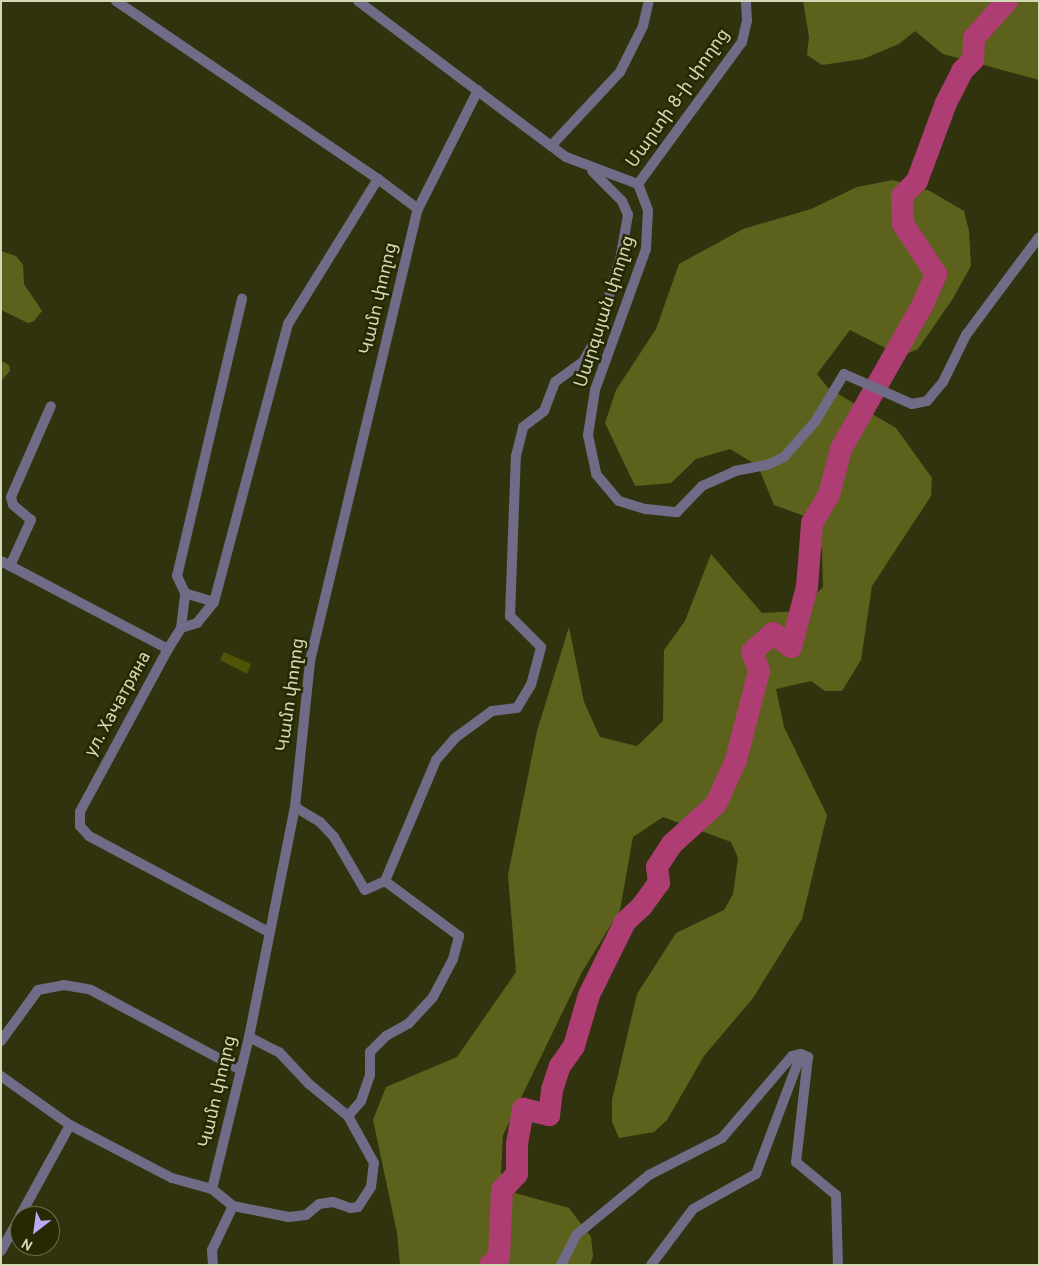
<!DOCTYPE html>
<html>
<head>
<meta charset="utf-8">
<style>
	body { margin:0 }
	#map { position:relative; width:1040px; height:1266px; overflow:hidden; background:#30330e; font-family:Overpass,"Noto Sans Armenian",sans-serif }
	div>[style] { position:absolute }
	.green>* { inset:0; background:#4f5504 }
	.forest>* { inset:0; background:#5c621b }
	.river>* { height:22px; margin:-11px; padding:0 11px; transform-origin:11px; border-radius:11px; background:#ad3d72 }
	.street>* { height:10px; margin:-5px; padding:0 5px; transform-origin:5px; border-radius:5px; background:#706b86 }
	span { translate:-50% -50%; white-space:nowrap; text-align:center; line-height:1.15; -webkit-text-stroke:5px #262903; paint-order:stroke }
	.street-label { font-size:18px; color:#d3d8b5 }
	.frame { position:absolute; inset:0; border:2px solid #d3d8b5; pointer-events:none }
	.north { position:absolute; left:10px; top:1206px; width:50px; height:50px; box-sizing:border-box; background:#262903; border:1px solid #6b6f4a; border-radius:50%; rotate:210deg; font-size:14px; font-weight:700; line-height:20px; text-align:center; color:#d3d8b5 }
	.north::after { content:''; display:block; margin:auto; width:18px; height:22px; background:#bbaaf6; clip-path:polygon(50% 0,100% 100%,50% 72%,0 100%) }
</style>
</head>
<body>
<div id="map">
	<div class="green">
		<i style="clip-path:polygon(224px 652px,251px 664px,247px 674px,220px 660px)"></i>
	</div>
	<div class="forest">
		<i style="clip-path:polygon(803px 1px,1039px 1px,1039px 80px,943px 54px,915px 31px,899px 44px,863px 59px,822px 65px,807px 55px,809px 37px)"></i>
		<i style="clip-path:polygon(893px 180px,930px 191px,964px 211px,969px 231px,971px 266px,952px 300px,918px 349px,901px 356px,850px 330px,817px 374px,828px 388px,896px 428px,932px 478px,931px 496px,872px 586px,861px 660px,842px 691px,825px 691px,811px 681px,776px 689px,784px 727px,827px 815px,802px 919px,753px 998px,704px 1056px,667px 1120px,654px 1132px,619px 1138px,612px 1122px,612px 1100px,637px 994px,676px 933px,724px 910px,733px 894px,738px 858px,731px 842px,663px 817px,633px 837px,620px 910px,582px 972px,503px 1135px,501px 1173px,515px 1193px,569px 1208px,591px 1237px,593px 1256px,590px 1265px,400px 1265px,397px 1233px,373px 1120px,386px 1087px,457px 1057px,516px 972px,508px 875px,537px 731px,569px 627px,584px 702px,600px 737px,637px 746px,663px 721px,664px 650px,685px 621px,711px 554px,762px 613px,799px 611px,823px 587px,822px 550px,807px 517px,774px 505px,758px 466px,730px 449px,696px 459px,671px 483px,635px 486px,605px 423px,616px 390px,656px 329px,679px 264px,743px 229px,811px 209px,857px 187px)"></i>
		<i style="clip-path:polygon(1px 251px,16px 256px,23px 265px,24px 284px,42px 311px,34px 321px,28px 323px,1px 310px)"></i>
		<i style="clip-path:polygon(1px 361px,9px 365px,10px 371px,1px 381px)"></i>
	</div>
	<div class="river">
		<i style="left:490px;top:1265px;width:12px;rotate:-42deg"></i>
		<i style="left:499px;top:1257px;width:67px;rotate:-87.4deg"></i>
		<i style="left:502px;top:1190px;width:22px;rotate:-47deg"></i>
		<i style="left:517px;top:1174px;width:30px;rotate:-90deg"></i>
		<i style="left:517px;top:1144px;width:36px;rotate:-80deg"></i>
		<i style="left:523px;top:1109px;width:27px;rotate:13deg"></i>
		<i style="left:549px;top:1115px;width:25px;rotate:-83deg"></i>
		<i style="left:552px;top:1090px;width:25px;rotate:-72deg"></i>
		<i style="left:560px;top:1066px;width:24px;rotate:-55deg"></i>
		<i style="left:574px;top:1046px;width:53px;rotate:-73.6deg"></i>
		<i style="left:589px;top:995px;width:81px;rotate:-63.7deg"></i>
		<i style="left:625px;top:922px;width:23px;rotate:-43deg"></i>
		<i style="left:642px;top:906px;width:29px;rotate:-54deg"></i>
		<i style="left:659px;top:883px;width:16px;rotate:-97deg"></i>
		<i style="left:657px;top:867px;width:27px;rotate:-57deg"></i>
		<i style="left:672px;top:844px;width:59px;rotate:-42.3deg"></i>
		<i style="left:716px;top:804px;width:48px;rotate:-65.6deg"></i>
		<i style="left:736px;top:760px;width:92px;rotate:-75.5deg"></i>
		<i style="left:759px;top:671px;width:20px;rotate:-110deg"></i>
		<i style="left:752px;top:652px;width:28px;rotate:-42deg"></i>
		<i style="left:773px;top:633px;width:23px;rotate:38deg"></i>
		<i style="left:791px;top:647px;width:62px;rotate:-75.1deg"></i>
		<i style="left:807px;top:587px;width:64px;rotate:-85.5deg"></i>
		<i style="left:812px;top:523px;width:33px;rotate:-59deg"></i>
		<i style="left:829px;top:495px;width:48px;rotate:-75.4deg"></i>
		<i style="left:841px;top:449px;width:164px;rotate:-60.5deg"></i>
		<i style="left:922px;top:306px;width:35px;rotate:-66deg"></i>
		<i style="left:936px;top:274px;width:60px;rotate:-123.4deg"></i>
		<i style="left:903px;top:224px;width:28px;rotate:-92deg"></i>
		<i style="left:902px;top:196px;width:21px;rotate:-45deg"></i>
		<i style="left:917px;top:181px;width:83px;rotate:-69.6deg"></i>
		<i style="left:946px;top:103px;width:36px;rotate:-63deg"></i>
		<i style="left:962px;top:71px;width:16px;rotate:-45deg"></i>
		<i style="left:973px;top:60px;width:22px;rotate:-87deg"></i>
		<i style="left:974px;top:38px;width:50px;rotate:-48.3deg"></i>
	</div>
	<div class="street">
		<i style="left:116px;top:1px;width:317px;rotate:34.2deg"></i>
		<i style="left:378px;top:179px;width:50px;rotate:36.9deg"></i>
		<i style="left:358px;top:1px;width:260px;rotate:36.9deg"></i>
		<i style="left:566px;top:157px;width:77px;rotate:20.6deg"></i>
		<i style="left:638px;top:184px;width:28px;rotate:69deg"></i>
		<i style="left:648px;top:210px;width:39px;rotate:93deg"></i>
		<i style="left:646px;top:249px;width:150px;rotate:109.9deg"></i>
		<i style="left:595px;top:390px;width:46px;rotate:98.8deg"></i>
		<i style="left:588px;top:435px;width:40px;rotate:78deg"></i>
		<i style="left:596px;top:474px;width:35px;rotate:50deg"></i>
		<i style="left:619px;top:501px;width:28px;rotate:17deg"></i>
		<i style="left:646px;top:509px;width:31px;rotate:6deg"></i>
		<i style="left:677px;top:512px;width:36px;rotate:-46deg"></i>
		<i style="left:702px;top:486px;width:36px;rotate:-24deg"></i>
		<i style="left:735px;top:471px;width:33px;rotate:-11deg"></i>
		<i style="left:767px;top:465px;width:19px;rotate:-25deg"></i>
		<i style="left:784px;top:457px;width:47px;rotate:-48.5deg"></i>
		<i style="left:815px;top:422px;width:56px;rotate:-58.9deg"></i>
		<i style="left:844px;top:374px;width:74px;rotate:23.8deg"></i>
		<i style="left:912px;top:404px;width:15px;rotate:-11deg"></i>
		<i style="left:927px;top:401px;width:25px;rotate:-50deg"></i>
		<i style="left:943px;top:382px;width:52px;rotate:-63.9deg"></i>
		<i style="left:966px;top:335px;width:122px;rotate:-53.3deg"></i>
		<i style="left:551px;top:146px;width:101px;rotate:-47deg"></i>
		<i style="left:620px;top:72px;width:51px;rotate:-63.4deg"></i>
		<i style="left:643px;top:26px;width:26px;rotate:-77deg"></i>
		<i style="left:638px;top:184px;width:176px;rotate:-53.8deg"></i>
		<i style="left:742px;top:42px;width:22px;rotate:-77deg"></i>
		<i style="left:747px;top:21px;width:20px;rotate:-93deg"></i>
		<i style="left:1px;top:561px;width:189px;rotate:27.8deg"></i>
		<i style="left:168px;top:649px;width:185px;rotate:118.4deg"></i>
		<i style="left:80px;top:812px;width:14px;rotate:90deg"></i>
		<i style="left:80px;top:826px;width:13px;rotate:48deg"></i>
		<i style="left:89px;top:836px;width:204px;rotate:28.1deg"></i>
		<i style="left:10px;top:566px;width:51px;rotate:-65.5deg"></i>
		<i style="left:31px;top:520px;width:23px;rotate:-140deg"></i>
		<i style="left:13px;top:505px;width:8px;rotate:-104deg"></i>
		<i style="left:11px;top:497px;width:99px;rotate:-66.3deg"></i>
		<i style="left:214px;top:602px;width:30px;rotate:-163deg"></i>
		<i style="left:185px;top:593px;width:19px;rotate:-115deg"></i>
		<i style="left:177px;top:576px;width:285px;rotate:-76.8deg"></i>
		<i style="left:181px;top:628px;width:17px;rotate:-17deg"></i>
		<i style="left:197px;top:623px;width:27px;rotate:-51deg"></i>
		<i style="left:214px;top:602px;width:288px;rotate:-75.1deg"></i>
		<i style="left:288px;top:324px;width:171px;rotate:-58.2deg"></i>
		<i style="left:168px;top:649px;width:25px;rotate:-58deg"></i>
		<i style="left:181px;top:628px;width:35px;rotate:-83deg"></i>
		<i style="left:295px;top:807px;width:29px;rotate:31deg"></i>
		<i style="left:320px;top:822px;width:21px;rotate:47deg"></i>
		<i style="left:334px;top:837px;width:61px;rotate:59.7deg"></i>
		<i style="left:365px;top:890px;width:22px;rotate:-24deg"></i>
		<i style="left:385px;top:881px;width:131px;rotate:-67.1deg"></i>
		<i style="left:436px;top:760px;width:29px;rotate:-49deg"></i>
		<i style="left:455px;top:738px;width:46px;rotate:-36.1deg"></i>
		<i style="left:492px;top:711px;width:25px;rotate:-7deg"></i>
		<i style="left:517px;top:708px;width:27px;rotate:-59deg"></i>
		<i style="left:531px;top:685px;width:39px;rotate:-75deg"></i>
		<i style="left:541px;top:647px;width:44px;rotate:-135deg"></i>
		<i style="left:510px;top:616px;width:160px;rotate:-87.9deg"></i>
		<i style="left:516px;top:456px;width:30px;rotate:-76deg"></i>
		<i style="left:523px;top:427px;width:26px;rotate:-37deg"></i>
		<i style="left:544px;top:411px;width:31px;rotate:-69deg"></i>
		<i style="left:555px;top:382px;width:34px;rotate:-36deg"></i>
		<i style="left:583px;top:362px;width:26px;rotate:-61deg"></i>
		<i style="left:596px;top:339px;width:88px;rotate:-73.4deg"></i>
		<i style="left:621px;top:255px;width:41px;rotate:-80.1deg"></i>
		<i style="left:628px;top:215px;width:15px;rotate:-113deg"></i>
		<i style="left:622px;top:201px;width:42px;rotate:-135deg"></i>
		<i style="left:249px;top:1037px;width:34px;rotate:27deg"></i>
		<i style="left:279px;top:1052px;width:44px;rotate:46.8deg"></i>
		<i style="left:309px;top:1084px;width:50px;rotate:39.4deg"></i>
		<i style="left:348px;top:1116px;width:20px;rotate:-49deg"></i>
		<i style="left:361px;top:1101px;width:28px;rotate:-71deg"></i>
		<i style="left:370px;top:1075px;width:23px;rotate:-90deg"></i>
		<i style="left:370px;top:1052px;width:23px;rotate:-45deg"></i>
		<i style="left:386px;top:1036px;width:26px;rotate:-29deg"></i>
		<i style="left:409px;top:1023px;width:35px;rotate:-47deg"></i>
		<i style="left:433px;top:997px;width:43px;rotate:-62.2deg"></i>
		<i style="left:453px;top:959px;width:24px;rotate:-75deg"></i>
		<i style="left:459px;top:936px;width:92px;rotate:-143.4deg"></i>
		<i style="left:1px;top:1041px;width:63px;rotate:-54deg"></i>
		<i style="left:38px;top:990px;width:26px;rotate:-11deg"></i>
		<i style="left:64px;top:985px;width:27px;rotate:10deg"></i>
		<i style="left:91px;top:990px;width:170px;rotate:28.1deg"></i>
		<i style="left:1px;top:1076px;width:85px;rotate:35.4deg"></i>
		<i style="left:70px;top:1125px;width:115px;rotate:27.5deg"></i>
		<i style="left:172px;top:1178px;width:41px;rotate:15.4deg"></i>
		<i style="left:212px;top:1189px;width:27px;rotate:39deg"></i>
		<i style="left:233px;top:1206px;width:57px;rotate:11.1deg"></i>
		<i style="left:289px;top:1217px;width:17px;rotate:-7deg"></i>
		<i style="left:306px;top:1215px;width:17px;rotate:-40deg"></i>
		<i style="left:319px;top:1204px;width:14px;rotate:-8deg"></i>
		<i style="left:333px;top:1202px;width:18px;rotate:19deg"></i>
		<i style="left:350px;top:1208px;width:8px;rotate:-7deg"></i>
		<i style="left:358px;top:1207px;width:24px;rotate:-57deg"></i>
		<i style="left:371px;top:1187px;width:24px;rotate:-83deg"></i>
		<i style="left:374px;top:1163px;width:54px;rotate:-119deg"></i>
		<i style="left:212px;top:1189px;width:156px;rotate:-76.3deg"></i>
		<i style="left:249px;top:1037px;width:235px;rotate:-78.7deg"></i>
		<i style="left:295px;top:807px;width:147px;rotate:-84.1deg"></i>
		<i style="left:310px;top:661px;width:465px;rotate:-76.6deg"></i>
		<i style="left:418px;top:209px;width:133px;rotate:-63.2deg"></i>
		<i style="left:20px;top:1216px;width:104px;rotate:-61.2deg"></i>
		<i style="left:1px;top:1251px;width:39px;rotate:-61deg"></i>
		<i style="left:213px;top:1265px;width:15px;rotate:-94deg"></i>
		<i style="left:212px;top:1250px;width:49px;rotate:-64.5deg"></i>
		<i style="left:561px;top:1265px;width:34px;rotate:-63deg"></i>
		<i style="left:576px;top:1235px;width:94px;rotate:-39.4deg"></i>
		<i style="left:649px;top:1175px;width:82px;rotate:-26.9deg"></i>
		<i style="left:722px;top:1138px;width:108px;rotate:-49.5deg"></i>
		<i style="left:792px;top:1056px;width:9px;rotate:-13deg"></i>
		<i style="left:801px;top:1054px;width:8px;rotate:23deg"></i>
		<i style="left:808px;top:1057px;width:106px;rotate:96.5deg"></i>
		<i style="left:796px;top:1162px;width:52px;rotate:39.5deg"></i>
		<i style="left:836px;top:1195px;width:70px;rotate:88.4deg"></i>
		<i style="left:651px;top:1265px;width:70px;rotate:-53.1deg"></i>
		<i style="left:693px;top:1209px;width:72px;rotate:-29.1deg"></i>
		<i style="left:756px;top:1174px;width:128px;rotate:-69.4deg"></i>
	</div>
	<div class="street-label">
		<span style="left:679px;top:99px;rotate:-55deg">Մարտի 8-ի փողոց</span>
		<span style="left:380px;top:299px;rotate:-77deg">Կամո փողոց</span>
		<span style="left:606px;top:312px;rotate:-72deg">Սարգսյան փողոց</span>
		<span style="left:292px;top:695px;rotate:-82deg">Կամո փողոց</span>
		<span style="left:119px;top:705px;rotate:-61deg">ул. Хачатряна</span>
		<span style="left:219px;top:1092px;rotate:-77deg">Կամո փողոց</span>
	</div>
	<div class="frame"></div>
	<div class="north">N</div>
</div>
</body>
</html>
